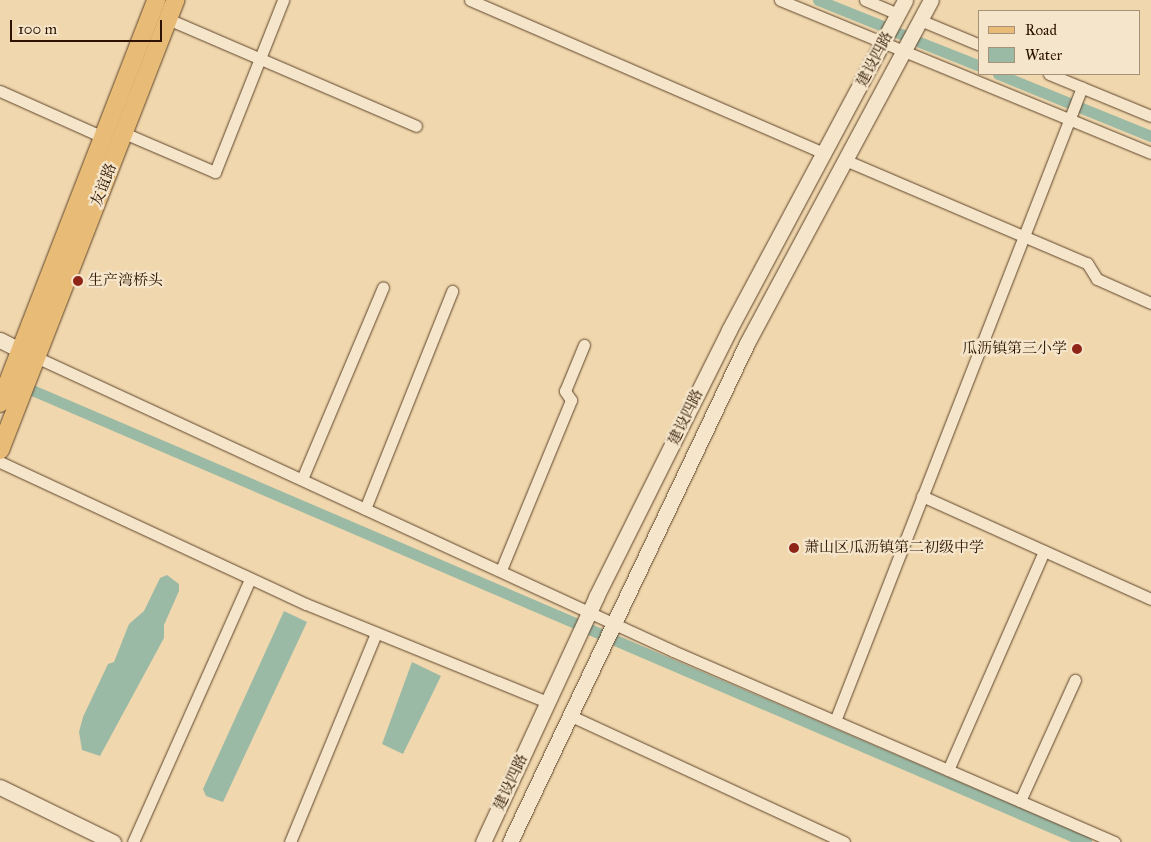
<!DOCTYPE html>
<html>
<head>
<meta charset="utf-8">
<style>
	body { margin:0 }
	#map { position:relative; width:1151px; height:842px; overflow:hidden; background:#f0d7ad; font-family:"IM FELL Great Primer","Noto Serif SC",serif }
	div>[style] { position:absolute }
	.water>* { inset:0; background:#9bbaa6 }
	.canal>* { height:11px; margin:-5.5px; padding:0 5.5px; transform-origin:5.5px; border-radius:5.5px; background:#9bbaa6 }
	.roads { filter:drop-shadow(0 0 1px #5e442b) drop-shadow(0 0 1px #5e442b) }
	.street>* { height:11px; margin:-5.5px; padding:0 5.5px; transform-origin:5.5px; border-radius:5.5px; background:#f5e5ca }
	.secondary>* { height:15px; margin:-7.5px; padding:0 7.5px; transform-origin:7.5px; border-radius:7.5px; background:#f5e5ca }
	.primary>* { height:18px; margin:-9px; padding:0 9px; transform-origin:9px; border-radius:9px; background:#e8bc76 }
	.dots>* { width:14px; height:14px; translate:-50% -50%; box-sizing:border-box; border:2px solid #f5e5ca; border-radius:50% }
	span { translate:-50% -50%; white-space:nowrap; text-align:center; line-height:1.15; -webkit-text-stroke:4.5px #f5e5ca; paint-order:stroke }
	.street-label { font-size:15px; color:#2d1300 }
	.poi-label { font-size:15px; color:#2d1300 }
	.left { translate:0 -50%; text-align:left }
	.right { translate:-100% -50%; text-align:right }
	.legend { position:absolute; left:978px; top:10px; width:162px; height:65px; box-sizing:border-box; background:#f5e5ca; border:1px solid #a59179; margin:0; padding:6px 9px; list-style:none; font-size:15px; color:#2d1300 }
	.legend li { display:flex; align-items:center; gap:10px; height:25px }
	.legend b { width:25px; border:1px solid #a59179 }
	.scale { position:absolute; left:10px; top:20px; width:152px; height:22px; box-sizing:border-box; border:2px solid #2d1300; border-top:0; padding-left:6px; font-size:15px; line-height:18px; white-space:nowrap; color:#2d1300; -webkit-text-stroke:4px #f5e5ca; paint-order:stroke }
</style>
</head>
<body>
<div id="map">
	<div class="water">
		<i style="clip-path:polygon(167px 575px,179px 584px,179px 591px,164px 625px,164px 638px,100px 756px,82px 750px,79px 732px,83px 717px,108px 664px,114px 662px,129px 624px,144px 611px,160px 578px)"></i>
		<i style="clip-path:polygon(284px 611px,307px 622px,223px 802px,206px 796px,203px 789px)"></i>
		<i style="clip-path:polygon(412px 662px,441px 676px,403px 754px,382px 744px)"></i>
	</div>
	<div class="canal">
		<i style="left:818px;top:0;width:72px;rotate:21.9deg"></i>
		<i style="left:896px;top:32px;width:11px;rotate:22deg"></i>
		<i style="left:917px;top:41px;width:68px;rotate:21.6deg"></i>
		<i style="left:998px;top:74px;width:165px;rotate:22.1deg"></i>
		<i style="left:32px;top:390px;width:1147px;rotate:23.21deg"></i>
	</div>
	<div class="roads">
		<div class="street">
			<i style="left:470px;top:0;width:386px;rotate:23.4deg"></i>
			<i style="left:780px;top:0;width:401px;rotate:22.4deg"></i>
			<i style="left:865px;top:0;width:36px;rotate:23deg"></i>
			<i style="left:168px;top:19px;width:270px;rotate:23.3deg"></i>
			<i style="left:920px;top:20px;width:65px;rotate:22.6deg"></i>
			<i style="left:1049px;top:74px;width:110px;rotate:22.4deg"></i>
			<i style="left:0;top:91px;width:113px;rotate:24.1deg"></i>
			<i style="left:124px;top:133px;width:99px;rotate:23.2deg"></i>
			<i style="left:215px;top:172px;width:185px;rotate:-68.4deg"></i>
			<i style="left:845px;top:160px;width:263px;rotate:23.1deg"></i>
			<i style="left:1087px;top:263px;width:19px;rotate:58deg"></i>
			<i style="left:1097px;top:279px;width:59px;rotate:24deg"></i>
			<i style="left:38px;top:358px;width:699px;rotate:24.77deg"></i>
			<i style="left:673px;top:651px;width:481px;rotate:23.4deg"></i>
			<i style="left:0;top:462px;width:337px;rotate:24.9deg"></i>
			<i style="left:306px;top:604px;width:260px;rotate:22.1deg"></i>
			<i style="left:302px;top:479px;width:208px;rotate:-67.1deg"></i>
			<i style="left:922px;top:496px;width:251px;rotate:24.2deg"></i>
			<i style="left:365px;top:509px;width:235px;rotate:-68.2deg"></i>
			<i style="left:501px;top:570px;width:184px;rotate:-67.6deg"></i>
			<i style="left:571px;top:400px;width:11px;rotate:-124deg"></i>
			<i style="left:565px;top:391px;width:50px;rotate:-67.6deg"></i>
			<i style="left:569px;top:715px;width:303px;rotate:24.8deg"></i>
			<i style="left:835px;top:721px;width:680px;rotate:-68.71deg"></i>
			<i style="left:948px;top:770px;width:239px;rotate:-66.3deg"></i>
			<i style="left:1020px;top:801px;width:133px;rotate:-65.6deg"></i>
			<i style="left:133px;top:842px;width:288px;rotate:-66deg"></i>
			<i style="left:290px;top:842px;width:226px;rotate:-67.6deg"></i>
		</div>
		<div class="secondary">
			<i style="left:0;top:340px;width:34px;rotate:27deg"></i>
			<i style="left:0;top:787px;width:126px;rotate:26deg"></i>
			<i style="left:483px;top:842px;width:270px;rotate:-65.2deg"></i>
			<i style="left:596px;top:597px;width:298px;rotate:-63.5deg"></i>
			<i style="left:729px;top:330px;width:374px;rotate:-61.9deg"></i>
			<i style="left:510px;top:842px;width:552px;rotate:-64.59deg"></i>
			<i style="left:747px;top:343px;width:389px;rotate:-61.8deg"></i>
		</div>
		<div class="primary">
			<i style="left:0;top:403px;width:432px;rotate:-68.8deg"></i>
			<i style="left:0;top:450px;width:483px;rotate:-68.7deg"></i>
		</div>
	</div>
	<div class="dots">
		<i style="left:78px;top:281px;background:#8f2418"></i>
		<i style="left:1077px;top:349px;background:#8f2418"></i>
		<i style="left:794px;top:548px;background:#8f2418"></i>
	</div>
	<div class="street-label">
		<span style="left:875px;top:59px;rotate:-62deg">建设四路</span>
		<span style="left:104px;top:185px;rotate:-69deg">友谊路</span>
		<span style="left:686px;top:417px;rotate:-64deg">建设四路</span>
		<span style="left:511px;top:782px;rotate:-65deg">建设四路</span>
	</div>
	<div class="poi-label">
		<span class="left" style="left:88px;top:281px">生产湾桥头</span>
		<span class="right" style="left:1067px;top:349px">瓜沥镇第三小学</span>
		<span class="left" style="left:804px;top:548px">萧山区瓜沥镇第二初级中学</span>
	</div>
	<ul class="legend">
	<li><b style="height:6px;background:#e8bc76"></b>Road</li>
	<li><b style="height:14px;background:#9bbaa6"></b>Water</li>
	</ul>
	<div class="scale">100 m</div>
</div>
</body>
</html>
